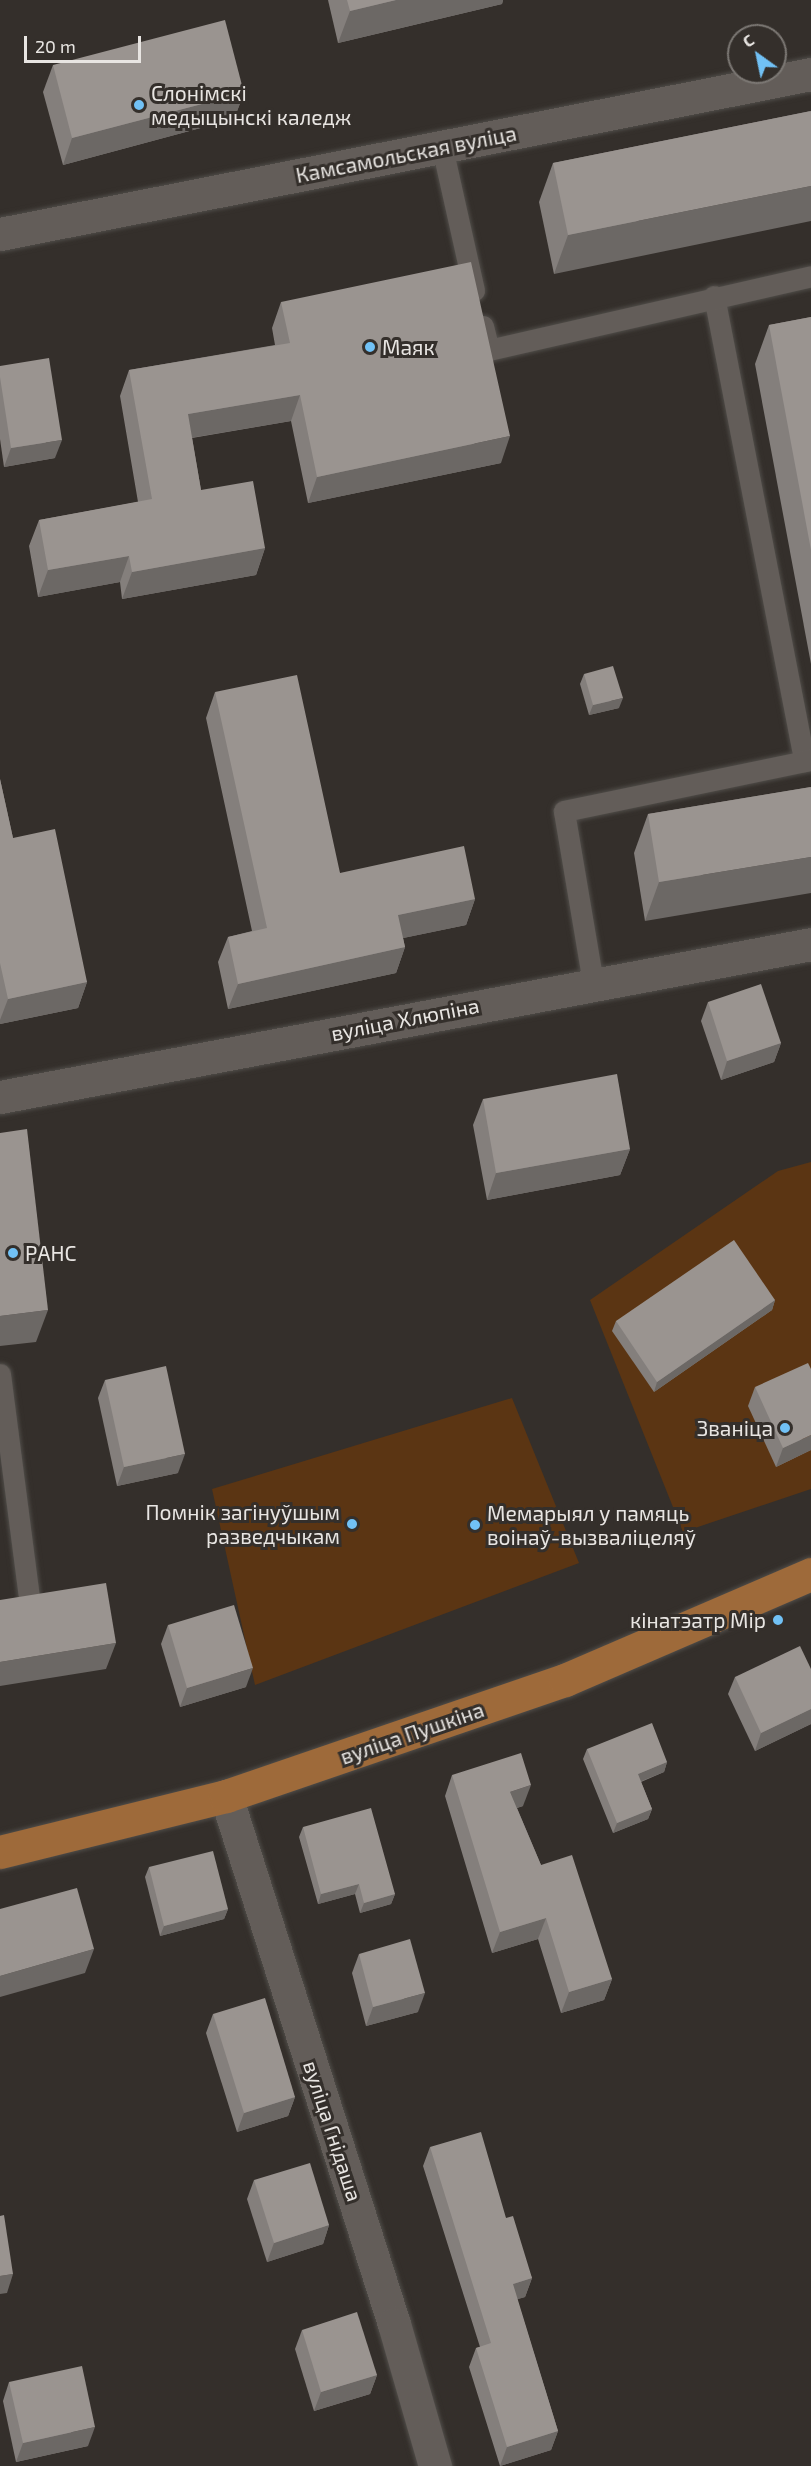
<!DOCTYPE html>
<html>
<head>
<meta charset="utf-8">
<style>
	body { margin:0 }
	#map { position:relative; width:811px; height:2466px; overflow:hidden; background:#342f2b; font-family:"Exo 2",sans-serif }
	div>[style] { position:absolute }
	.green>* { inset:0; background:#5b3513 }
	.roads { filter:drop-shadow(0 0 2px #504d49) drop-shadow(0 0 2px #504d49) }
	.service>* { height:21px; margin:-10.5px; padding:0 10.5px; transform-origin:10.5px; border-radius:10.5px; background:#635d59 }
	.minor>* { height:33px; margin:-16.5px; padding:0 16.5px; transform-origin:16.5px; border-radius:16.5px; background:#635d59 }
	.primary>* { height:33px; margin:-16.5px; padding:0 16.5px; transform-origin:16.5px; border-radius:16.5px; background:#9e6a3a }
	.wall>* { inset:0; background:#847f7c }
	.shaded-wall>* { inset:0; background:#6c6865 }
	.building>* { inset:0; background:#9a9490 }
	.dots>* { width:16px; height:16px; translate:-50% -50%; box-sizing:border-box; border:3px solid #342f2b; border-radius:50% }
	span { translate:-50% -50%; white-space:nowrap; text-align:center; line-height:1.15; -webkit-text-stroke:6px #342f2b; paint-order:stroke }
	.poi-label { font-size:21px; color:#e8e5e2 }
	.left { translate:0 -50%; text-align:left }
	.right { translate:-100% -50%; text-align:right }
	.street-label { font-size:21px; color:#e8e5e2 }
	.north { position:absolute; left:727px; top:24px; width:60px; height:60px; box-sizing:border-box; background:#342f2b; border:2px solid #7c7874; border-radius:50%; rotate:327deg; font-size:16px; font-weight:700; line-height:24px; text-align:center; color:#e8e5e2 }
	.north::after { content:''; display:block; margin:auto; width:21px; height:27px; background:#71c1f5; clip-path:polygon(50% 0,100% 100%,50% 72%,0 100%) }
	.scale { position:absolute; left:24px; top:36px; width:117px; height:27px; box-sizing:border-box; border:3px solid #e8e5e2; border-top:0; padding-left:8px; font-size:18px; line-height:21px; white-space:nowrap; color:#e8e5e2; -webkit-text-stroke:4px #342f2b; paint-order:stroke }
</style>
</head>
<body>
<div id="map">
	<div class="green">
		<i style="clip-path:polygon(811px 1162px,811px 1489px,683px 1532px,590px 1300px,778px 1171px)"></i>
		<i style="clip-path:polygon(512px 1398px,579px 1563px,255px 1685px,212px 1489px)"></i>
	</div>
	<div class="roads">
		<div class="service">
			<i style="left:442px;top:147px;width:147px;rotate:77.4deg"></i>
			<i style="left:714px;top:296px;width:474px;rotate:79deg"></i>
			<i style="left:483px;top:326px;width:25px;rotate:76deg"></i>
			<i style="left:489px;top:350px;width:330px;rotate:-12.9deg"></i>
			<i style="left:593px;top:983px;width:174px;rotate:-99.6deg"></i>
			<i style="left:564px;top:811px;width:252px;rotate:-11.7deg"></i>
			<i style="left:0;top:1374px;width:226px;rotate:82.6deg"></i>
		</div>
		<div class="minor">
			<i style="left:0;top:234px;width:827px;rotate:-11.16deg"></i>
			<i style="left:0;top:1097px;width:825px;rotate:-10.68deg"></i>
			<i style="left:226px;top:1796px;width:554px;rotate:72.35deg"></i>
			<i style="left:394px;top:2324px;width:148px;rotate:73.9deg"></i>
		</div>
		<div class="primary">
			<i style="left:0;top:1852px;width:233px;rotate:-13.9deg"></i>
			<i style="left:226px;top:1796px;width:358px;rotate:-18.9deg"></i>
			<i style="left:565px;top:1680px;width:268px;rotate:-23.3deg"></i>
		</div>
	</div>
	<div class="wall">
		<i style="clip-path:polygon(328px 0,503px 0,502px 4px,338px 43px)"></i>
		<i style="clip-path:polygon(53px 65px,244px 93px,234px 119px,63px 165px,43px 92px)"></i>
		<i style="clip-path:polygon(811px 111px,554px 274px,539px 202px,553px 163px)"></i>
		<i style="clip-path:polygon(281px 302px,501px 463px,308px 503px,291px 421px,192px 438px,201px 490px,265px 548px,256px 575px,122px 599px,120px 582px,38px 597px,29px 546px,39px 520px,138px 502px,120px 396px,129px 370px,275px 345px,272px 328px)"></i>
		<i style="clip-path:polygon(811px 317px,811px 664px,755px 364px,769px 325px)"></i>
		<i style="clip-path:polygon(0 366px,55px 458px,4px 467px,0 439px)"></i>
		<i style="clip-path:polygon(584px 674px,619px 708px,589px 715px,580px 684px)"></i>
		<i style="clip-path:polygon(215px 692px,340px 873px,475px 899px,466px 925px,403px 938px,405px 947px,396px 973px,228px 1009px,218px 962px,228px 937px,252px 931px,206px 718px)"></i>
		<i style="clip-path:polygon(0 779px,13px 838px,87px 982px,78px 1008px,0 1024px)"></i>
		<i style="clip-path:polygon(811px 787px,645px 921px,634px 853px,648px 814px)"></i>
		<i style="clip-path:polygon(708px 1002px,781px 1043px,774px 1062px,721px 1080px,701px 1021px)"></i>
		<i style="clip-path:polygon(483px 1099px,630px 1149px,620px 1175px,487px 1200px,473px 1125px)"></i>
		<i style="clip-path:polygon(775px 1300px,772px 1310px,654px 1392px,612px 1331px,616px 1321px)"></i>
		<i style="clip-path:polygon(105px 1380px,178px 1473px,117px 1486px,98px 1398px)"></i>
		<i style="clip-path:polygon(755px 1387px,811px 1450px,776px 1467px,748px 1406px)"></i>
		<i style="clip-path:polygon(168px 1625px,246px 1687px,180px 1707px,161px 1644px)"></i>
		<i style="clip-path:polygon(811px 1669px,811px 1724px,755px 1751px,728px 1694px,735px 1677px)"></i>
		<i style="clip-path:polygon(587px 1749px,667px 1762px,664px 1772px,641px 1782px,652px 1809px,648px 1819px,613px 1833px,583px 1759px)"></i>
		<i style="clip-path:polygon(452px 1775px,523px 1806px,517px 1808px,541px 1865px,612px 1979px,604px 2000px,561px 2013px,538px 1939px,492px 1953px,445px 1796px)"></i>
		<i style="clip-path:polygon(303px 1827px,395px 1894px,391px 1904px,360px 1913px,355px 1894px,318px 1904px,299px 1837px)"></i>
		<i style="clip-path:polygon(149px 1867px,228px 1909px,224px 1919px,160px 1936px,145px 1877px)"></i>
		<i style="clip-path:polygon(359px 1954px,418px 2012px,366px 2026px,352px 1973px)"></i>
		<i style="clip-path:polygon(213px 2014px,295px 2097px,288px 2116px,237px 2132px,206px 2033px)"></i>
		<i style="clip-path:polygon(430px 2147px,506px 2218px,532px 2278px,525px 2297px,517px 2299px,558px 2431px,551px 2450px,500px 2466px,469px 2367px,476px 2348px,480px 2347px,423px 2166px)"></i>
		<i style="clip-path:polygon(254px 2180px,329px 2225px,323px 2244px,267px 2262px,247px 2199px)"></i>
		<i style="clip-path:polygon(302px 2330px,377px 2375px,370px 2394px,314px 2411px,295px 2349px)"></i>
		<i style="clip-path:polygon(9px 2382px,88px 2446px,16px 2462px,3px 2401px)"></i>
	</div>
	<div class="shaded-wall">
		<i style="clip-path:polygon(396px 0,503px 0,502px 4px,338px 43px,350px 11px)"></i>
		<i style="clip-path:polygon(244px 93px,234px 119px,63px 165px,72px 138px)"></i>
		<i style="clip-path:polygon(811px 186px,811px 221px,554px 274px,568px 235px)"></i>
		<i style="clip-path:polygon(300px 395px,291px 421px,178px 440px,188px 414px)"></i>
		<i style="clip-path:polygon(510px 436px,501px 463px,308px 503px,317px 477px)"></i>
		<i style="clip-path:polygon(62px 440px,55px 458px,4px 467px,11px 448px)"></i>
		<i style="clip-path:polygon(265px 548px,256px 575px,122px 599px,132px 572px)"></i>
		<i style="clip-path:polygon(129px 556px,120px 582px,38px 597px,48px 570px)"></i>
		<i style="clip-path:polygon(623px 698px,619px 708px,589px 715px,593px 705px)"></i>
		<i style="clip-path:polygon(811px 857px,811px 893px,645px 921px,659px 882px)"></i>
		<i style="clip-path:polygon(475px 899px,466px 925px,389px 941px,398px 915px)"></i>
		<i style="clip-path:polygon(405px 947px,396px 973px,228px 1009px,238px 984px)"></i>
		<i style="clip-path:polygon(87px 982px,78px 1008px,0 1024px,0 1020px,8px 999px)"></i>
		<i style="clip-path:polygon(781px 1043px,774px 1062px,721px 1080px,727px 1061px)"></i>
		<i style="clip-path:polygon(630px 1149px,620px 1175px,487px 1200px,496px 1173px)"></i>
		<i style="clip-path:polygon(775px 1300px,772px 1310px,654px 1392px,657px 1382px)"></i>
		<i style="clip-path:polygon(48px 1310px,36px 1342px,0 1346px,0 1316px)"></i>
		<i style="clip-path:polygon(811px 1435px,811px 1450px,776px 1467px,783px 1448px)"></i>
		<i style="clip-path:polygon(185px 1454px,178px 1473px,117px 1486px,124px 1467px)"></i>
		<i style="clip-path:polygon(116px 1643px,106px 1669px,0 1686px,0 1662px)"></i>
		<i style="clip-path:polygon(253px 1668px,246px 1687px,180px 1707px,187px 1688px)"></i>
		<i style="clip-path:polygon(811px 1709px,811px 1724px,755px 1751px,761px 1733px)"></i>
		<i style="clip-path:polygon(667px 1762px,664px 1772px,634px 1784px,638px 1774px)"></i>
		<i style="clip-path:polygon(531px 1785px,523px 1806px,503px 1812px,510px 1792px)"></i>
		<i style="clip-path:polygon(652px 1809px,648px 1819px,613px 1833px,617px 1823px)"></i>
		<i style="clip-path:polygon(359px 1884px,355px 1894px,318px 1904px,321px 1894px)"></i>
		<i style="clip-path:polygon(395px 1894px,391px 1904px,360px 1913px,364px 1903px)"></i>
		<i style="clip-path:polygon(228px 1909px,224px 1919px,160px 1936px,164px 1926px)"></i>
		<i style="clip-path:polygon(546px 1918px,538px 1939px,492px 1953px,500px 1932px)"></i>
		<i style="clip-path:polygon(94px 1949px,85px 1973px,0 1997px,0 1976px)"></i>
		<i style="clip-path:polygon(612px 1979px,604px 2000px,561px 2013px,569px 1992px)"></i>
		<i style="clip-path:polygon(425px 1993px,418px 2012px,366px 2026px,373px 2007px)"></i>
		<i style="clip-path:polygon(295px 2097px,288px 2116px,237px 2132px,244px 2113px)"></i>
		<i style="clip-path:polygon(329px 2225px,323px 2244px,267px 2262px,274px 2243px)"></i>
		<i style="clip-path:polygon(13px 2274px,7px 2293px,0 2294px,0 2276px)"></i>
		<i style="clip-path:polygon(532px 2278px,525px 2297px,506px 2303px,513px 2284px)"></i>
		<i style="clip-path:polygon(377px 2375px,370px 2394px,314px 2411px,321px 2392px)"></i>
		<i style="clip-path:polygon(95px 2427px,88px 2446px,16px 2462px,23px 2443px)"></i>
		<i style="clip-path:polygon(558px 2431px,551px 2450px,500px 2466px,507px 2447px)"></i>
	</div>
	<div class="building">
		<i style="clip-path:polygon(347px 0,396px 0,350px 11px)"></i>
		<i style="clip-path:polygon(225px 20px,244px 93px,72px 138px,53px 65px)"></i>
		<i style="clip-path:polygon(811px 111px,811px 186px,568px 235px,553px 163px)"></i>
		<i style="clip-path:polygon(471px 262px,510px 436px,317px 477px,300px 395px,188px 414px,201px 490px,253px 481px,265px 548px,132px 572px,129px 556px,48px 570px,39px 520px,152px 499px,129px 370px,290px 343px,281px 302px)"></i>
		<i style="clip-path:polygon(811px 317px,811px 550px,769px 325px)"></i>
		<i style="clip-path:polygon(49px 358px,62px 440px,11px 448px,0 377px,0 366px)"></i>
		<i style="clip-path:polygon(613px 666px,623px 698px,593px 705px,584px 674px)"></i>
		<i style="clip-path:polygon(297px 675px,340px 873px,464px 846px,475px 899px,398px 915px,405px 947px,238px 984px,228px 937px,267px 928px,215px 692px)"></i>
		<i style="clip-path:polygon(0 779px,13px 838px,55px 829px,87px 982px,8px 999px,0 963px)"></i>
		<i style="clip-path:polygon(811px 787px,811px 857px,659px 882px,648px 814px)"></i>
		<i style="clip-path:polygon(761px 984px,781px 1043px,727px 1061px,708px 1002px)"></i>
		<i style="clip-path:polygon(617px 1074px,630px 1149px,496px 1173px,483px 1099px)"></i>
		<i style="clip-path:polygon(27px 1129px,48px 1310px,0 1316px,0 1133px)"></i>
		<i style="clip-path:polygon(734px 1240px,775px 1300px,657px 1382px,616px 1321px)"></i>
		<i style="clip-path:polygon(808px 1363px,811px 1369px,811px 1435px,783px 1448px,755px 1387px)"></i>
		<i style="clip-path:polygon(166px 1366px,185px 1454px,124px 1467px,105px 1380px)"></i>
		<i style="clip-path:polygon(106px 1583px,116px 1643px,0 1662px,0 1600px)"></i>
		<i style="clip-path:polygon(234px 1605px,253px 1668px,187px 1688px,168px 1625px)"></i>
		<i style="clip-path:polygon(800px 1646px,811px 1669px,811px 1709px,761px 1733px,735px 1677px)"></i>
		<i style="clip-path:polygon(652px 1723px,667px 1762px,638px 1774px,652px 1809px,617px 1823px,587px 1749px)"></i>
		<i style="clip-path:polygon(521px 1753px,531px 1785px,510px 1792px,541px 1865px,572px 1855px,612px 1979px,569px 1992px,546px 1918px,500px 1932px,452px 1775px)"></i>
		<i style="clip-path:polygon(371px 1808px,395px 1894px,364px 1903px,359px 1884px,321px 1894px,303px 1827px)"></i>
		<i style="clip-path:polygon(213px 1851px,228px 1909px,164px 1926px,149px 1867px)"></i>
		<i style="clip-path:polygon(77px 1888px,94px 1949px,0 1976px,0 1909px)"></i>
		<i style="clip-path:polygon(410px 1939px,425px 1993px,373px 2007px,359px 1954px)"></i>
		<i style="clip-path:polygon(265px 1998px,295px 2097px,244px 2113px,213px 2014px)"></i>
		<i style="clip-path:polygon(481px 2132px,506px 2218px,513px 2216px,532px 2278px,513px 2284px,558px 2431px,507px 2447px,476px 2348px,491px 2343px,430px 2147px)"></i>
		<i style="clip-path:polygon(310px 2163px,329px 2225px,274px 2243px,254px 2180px)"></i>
		<i style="clip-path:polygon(4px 2215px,13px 2274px,0 2276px,0 2216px)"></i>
		<i style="clip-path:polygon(357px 2312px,377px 2375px,321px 2392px,302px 2330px)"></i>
		<i style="clip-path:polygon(82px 2366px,95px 2427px,23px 2443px,9px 2382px)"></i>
	</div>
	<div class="dots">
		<i style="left:139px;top:105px;background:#71c1f5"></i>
		<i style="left:370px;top:347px;background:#71c1f5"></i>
		<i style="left:13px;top:1253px;background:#71c1f5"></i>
		<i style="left:785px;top:1428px;background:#71c1f5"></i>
		<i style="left:352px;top:1524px;background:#71c1f5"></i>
		<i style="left:475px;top:1525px;background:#71c1f5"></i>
		<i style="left:778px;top:1620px;background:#71c1f5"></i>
	</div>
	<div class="poi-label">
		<span class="left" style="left:151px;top:105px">Слонімскі<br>медыцынскі каледж</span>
		<span class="left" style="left:382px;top:347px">Маяк</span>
		<span class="left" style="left:25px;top:1253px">РАНС</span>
		<span class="right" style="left:773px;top:1428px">Званіца</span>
		<span class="right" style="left:340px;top:1524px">Помнік загінуўшым<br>разведчыкам</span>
		<span class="left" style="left:487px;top:1525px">Мемарыял у памяць<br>воінаў-вызваліцеляў</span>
		<span class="right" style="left:766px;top:1620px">кінатэатр Мір</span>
	</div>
	<div class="street-label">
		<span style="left:406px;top:154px;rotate:-11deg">Камсамольская вуліца</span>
		<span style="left:405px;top:1019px;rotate:-11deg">вуліца Хлюпіна</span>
		<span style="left:412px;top:1733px;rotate:-19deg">вуліца Пушкіна</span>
		<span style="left:333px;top:2131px;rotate:72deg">вуліца Гнідаша</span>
	</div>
	<div class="north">С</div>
	<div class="scale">20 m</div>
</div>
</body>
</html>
